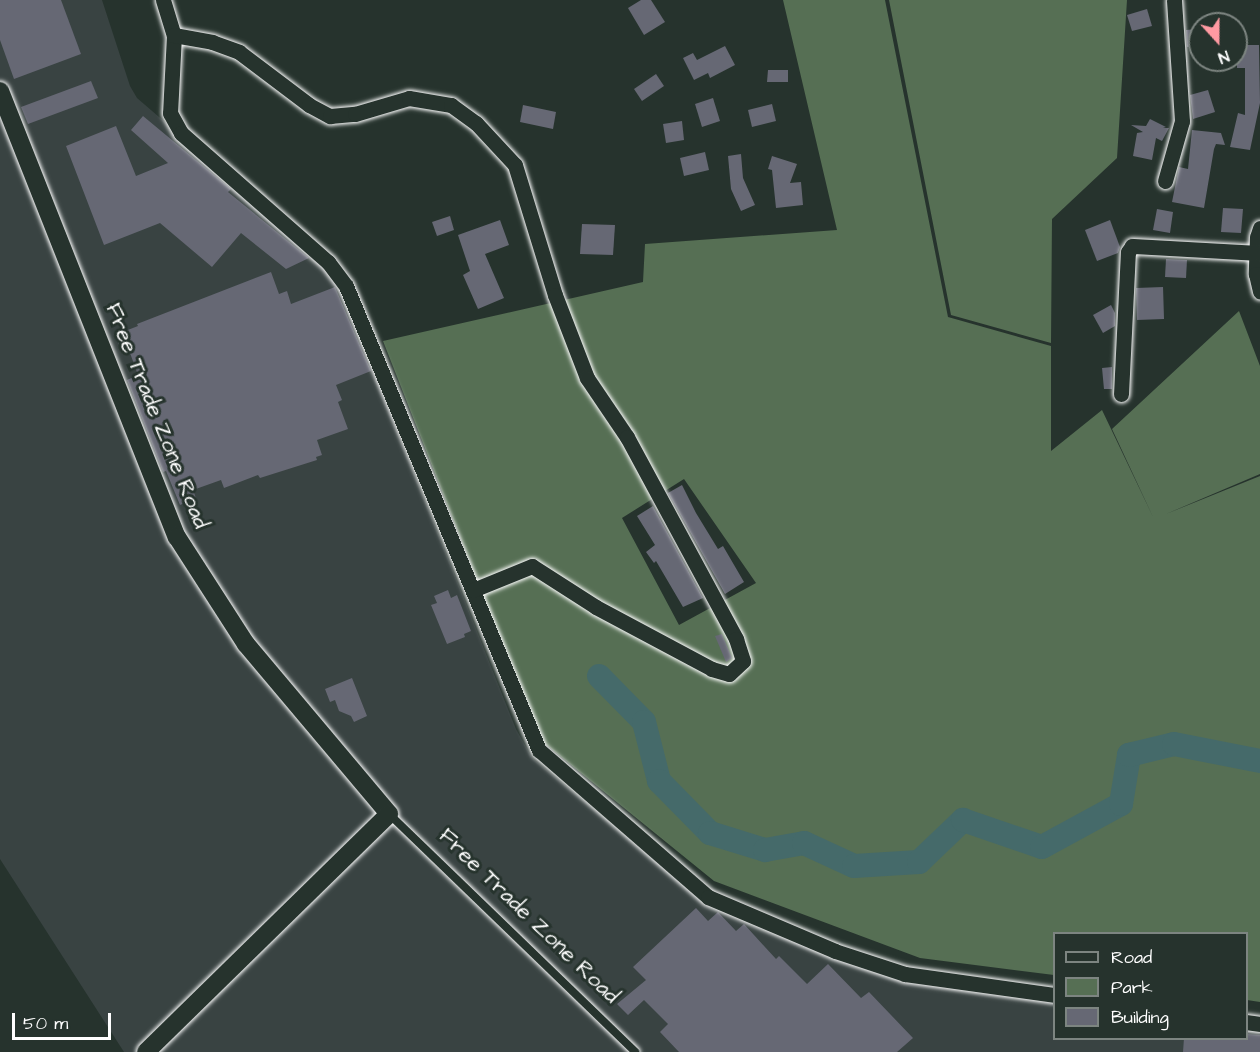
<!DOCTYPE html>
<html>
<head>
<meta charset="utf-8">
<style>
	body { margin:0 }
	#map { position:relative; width:1260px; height:1052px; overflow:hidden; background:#26332d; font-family:"Architects Daughter",sans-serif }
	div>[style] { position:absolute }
	.built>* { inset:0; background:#394342 }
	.green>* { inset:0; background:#566f54 }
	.river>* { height:24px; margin:-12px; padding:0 12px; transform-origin:12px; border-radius:12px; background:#456a6a }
	.building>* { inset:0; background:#666874 }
	.roads { filter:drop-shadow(0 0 2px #fff) drop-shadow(0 0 2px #fff) }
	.service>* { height:8px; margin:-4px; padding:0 4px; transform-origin:4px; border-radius:4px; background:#26332d }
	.minor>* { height:15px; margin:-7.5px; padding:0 7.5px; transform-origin:7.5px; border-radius:7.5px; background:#26332d }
	.tertiary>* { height:18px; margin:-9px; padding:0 9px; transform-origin:9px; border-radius:9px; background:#26332d }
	span { translate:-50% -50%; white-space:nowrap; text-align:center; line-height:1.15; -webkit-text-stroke:6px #26332d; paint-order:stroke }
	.street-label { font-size:22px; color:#fff }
	.legend { position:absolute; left:1053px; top:932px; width:195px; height:108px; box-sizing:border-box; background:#26332d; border:2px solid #7d8581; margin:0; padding:8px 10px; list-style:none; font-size:18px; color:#fff }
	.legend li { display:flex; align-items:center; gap:12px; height:30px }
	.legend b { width:30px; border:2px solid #7d8581 }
	.north { position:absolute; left:1188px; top:12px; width:60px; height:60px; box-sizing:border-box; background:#26332d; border:2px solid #7d8581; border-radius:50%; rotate:159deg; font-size:16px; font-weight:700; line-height:24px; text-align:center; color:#fff }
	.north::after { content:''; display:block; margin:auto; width:21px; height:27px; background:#ff9aa2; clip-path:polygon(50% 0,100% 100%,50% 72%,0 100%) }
	.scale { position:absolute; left:12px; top:1013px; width:99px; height:27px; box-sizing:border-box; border:3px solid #fff; border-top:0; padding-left:8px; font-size:18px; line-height:21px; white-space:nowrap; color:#fff; -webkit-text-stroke:4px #26332d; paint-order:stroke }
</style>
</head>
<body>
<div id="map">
	<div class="built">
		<i style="clip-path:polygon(0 0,102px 0,130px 86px,137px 98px,331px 265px,516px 729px,532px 758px,685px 884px,915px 975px,1054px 993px,1054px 1038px,1246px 1038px,1247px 1018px,1260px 1019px,1260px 1052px,124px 1052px,0 859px)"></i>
	</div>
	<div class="green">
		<i style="clip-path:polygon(evenodd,783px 0,885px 0,948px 317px,1051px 346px,1051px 451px,1102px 410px,1154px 519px,1112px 429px,1239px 311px,1260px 366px,1260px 474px,1166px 514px,1260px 476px,1260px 1002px,1247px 1000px,1246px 934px,1054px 934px,1054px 975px,920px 958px,714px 881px,539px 739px,383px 341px,643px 282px,645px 244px,837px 230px,783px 0,684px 479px,756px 583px,679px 625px,622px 518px,684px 479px)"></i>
		<i style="clip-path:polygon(889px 0,1127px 0,1117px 158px,1052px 219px,1051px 343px,951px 315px)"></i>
	</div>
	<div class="river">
		<i style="left:599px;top:676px;width:64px;rotate:45.6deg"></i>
		<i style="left:644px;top:722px;width:61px;rotate:75.7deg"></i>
		<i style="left:659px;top:781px;width:73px;rotate:45.6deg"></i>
		<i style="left:710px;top:833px;width:58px;rotate:17.2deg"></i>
		<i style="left:765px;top:850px;width:40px;rotate:-10deg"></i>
		<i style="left:804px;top:843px;width:55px;rotate:24.7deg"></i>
		<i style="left:854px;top:866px;width:65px;rotate:-3.5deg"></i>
		<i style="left:919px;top:862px;width:61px;rotate:-43.7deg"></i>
		<i style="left:963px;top:820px;width:83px;rotate:18.9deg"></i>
		<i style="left:1042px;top:847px;width:90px;rotate:-28.6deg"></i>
		<i style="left:1121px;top:804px;width:50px;rotate:-80.7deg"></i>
		<i style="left:1129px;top:755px;width:46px;rotate:-13.7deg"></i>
		<i style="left:1174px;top:744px;width:88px;rotate:11.2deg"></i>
	</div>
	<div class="building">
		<i style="clip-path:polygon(0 0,61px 0,81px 54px,14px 79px,0 40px)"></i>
		<i style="clip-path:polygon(641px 0,651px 0,665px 22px,644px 35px,628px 8px)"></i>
		<i style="clip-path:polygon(1147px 9px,1152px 26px,1132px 31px,1127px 15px)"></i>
		<i style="clip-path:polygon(1200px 29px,1200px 46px,1187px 47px,1186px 30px)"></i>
		<i style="clip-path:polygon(1237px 45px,1259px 45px,1260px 103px,1250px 150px,1230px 147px,1238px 113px,1245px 115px,1245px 68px,1237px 68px)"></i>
		<i style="clip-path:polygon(725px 46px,735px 65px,710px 78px,708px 73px,694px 80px,683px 58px,693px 53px,697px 60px)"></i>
		<i style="clip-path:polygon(768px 70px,788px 70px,788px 82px,767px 82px)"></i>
		<i style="clip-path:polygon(656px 74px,664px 86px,642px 101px,634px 89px)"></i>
		<i style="clip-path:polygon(91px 81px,98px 98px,28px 124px,21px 107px)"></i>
		<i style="clip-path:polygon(1208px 90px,1215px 112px,1193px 119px,1190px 95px)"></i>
		<i style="clip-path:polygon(713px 98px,720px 121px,702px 127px,695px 104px)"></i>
		<i style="clip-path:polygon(772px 104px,776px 121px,752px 127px,748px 110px)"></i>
		<i style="clip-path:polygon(523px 105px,556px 112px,553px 129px,520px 122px)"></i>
		<i style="clip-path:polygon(143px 116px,231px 189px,228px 192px,309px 258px,286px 269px,241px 233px,212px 267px,160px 223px,104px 245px,66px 146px,116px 126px,136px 176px,168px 163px,131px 130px)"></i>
		<i style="clip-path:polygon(1150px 119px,1166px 127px,1163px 128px,1169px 128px,1162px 141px,1156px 138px,1152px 160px,1133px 156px,1137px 133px,1143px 132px,1131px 125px,1146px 126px)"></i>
		<i style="clip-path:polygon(682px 121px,684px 140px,666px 143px,663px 124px)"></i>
		<i style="clip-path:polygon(1192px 130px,1221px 133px,1225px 145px,1216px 144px,1214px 149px,1204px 208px,1172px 202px,1179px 167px,1188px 169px)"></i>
		<i style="clip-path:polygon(705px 152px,709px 170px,684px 176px,680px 158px)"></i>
		<i style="clip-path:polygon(741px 154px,743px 178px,755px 205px,741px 211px,731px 189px,728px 156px)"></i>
		<i style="clip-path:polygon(772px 156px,797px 164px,790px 183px,801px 182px,803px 205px,776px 208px,772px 170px,768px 169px)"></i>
		<i style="clip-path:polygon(1223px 208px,1243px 209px,1241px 233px,1221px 232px)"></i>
		<i style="clip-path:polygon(1157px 209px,1173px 212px,1170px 233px,1153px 230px)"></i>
		<i style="clip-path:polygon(450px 216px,454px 230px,437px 236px,432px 222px)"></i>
		<i style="clip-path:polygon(500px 220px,509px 245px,485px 254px,504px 298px,478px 309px,463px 275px,470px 271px,458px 235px)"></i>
		<i style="clip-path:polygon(1110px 220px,1120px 247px,1118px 253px,1097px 261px,1085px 230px)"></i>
		<i style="clip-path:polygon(582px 224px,615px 225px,613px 255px,580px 254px)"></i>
		<i style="clip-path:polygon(1166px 259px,1187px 260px,1186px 278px,1165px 277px)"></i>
		<i style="clip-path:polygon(271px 272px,279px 294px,287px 291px,291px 304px,335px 287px,371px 371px,336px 385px,342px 400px,338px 402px,348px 429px,317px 440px,322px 455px,316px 457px,317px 460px,260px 478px,258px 475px,224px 488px,221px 480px,193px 490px,196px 498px,180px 505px,166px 471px,163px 472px,127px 380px,138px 375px,126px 342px,119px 345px,115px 335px,138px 326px,137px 324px)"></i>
		<i style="clip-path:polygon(1163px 287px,1164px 319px,1137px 320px,1136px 288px)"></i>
		<i style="clip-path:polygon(1111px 305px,1115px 313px,1115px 326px,1103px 333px,1093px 315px)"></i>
		<i style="clip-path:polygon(1112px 367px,1112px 389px,1104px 389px,1102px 368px)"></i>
		<i style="clip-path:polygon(682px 485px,696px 513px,718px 549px,723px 546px,744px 582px,725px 594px,668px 493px)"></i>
		<i style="clip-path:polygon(653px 506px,703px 598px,683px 607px,656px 561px,654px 563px,646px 552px,655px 545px,637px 516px)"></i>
		<i style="clip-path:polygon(448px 590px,451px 598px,457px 595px,471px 631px,464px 634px,465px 637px,447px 644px,431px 605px,437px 603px,434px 596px)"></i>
		<i style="clip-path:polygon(722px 634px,732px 658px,726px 662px,715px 636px)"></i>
		<i style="clip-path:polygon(352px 678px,367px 716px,354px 722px,351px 716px,339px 711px,335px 700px,330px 702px,325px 689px)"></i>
		<i style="clip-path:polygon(696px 908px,708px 921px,718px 912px,736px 931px,744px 924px,776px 959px,779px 956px,807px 984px,828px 964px,861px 998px,869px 992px,913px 1038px,897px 1052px,679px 1052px,660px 1032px,668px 1024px,644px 1000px,628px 1015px,617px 1004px,646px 980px,633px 967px)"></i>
		<i style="clip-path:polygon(1246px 1034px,1260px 1035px,1260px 1052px,1183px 1052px,1184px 1038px,1246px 1038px)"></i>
	</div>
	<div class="roads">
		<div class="service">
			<i style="left:390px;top:815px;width:341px;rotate:44deg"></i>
		</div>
		<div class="minor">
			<i style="left:163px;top:0;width:37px;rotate:73deg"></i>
			<i style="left:174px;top:35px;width:78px;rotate:92.9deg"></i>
			<i style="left:170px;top:113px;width:23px;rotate:61deg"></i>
			<i style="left:181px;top:133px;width:196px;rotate:41.3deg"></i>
			<i style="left:328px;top:262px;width:30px;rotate:53deg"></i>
			<i style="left:346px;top:286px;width:503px;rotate:67.42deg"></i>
			<i style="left:539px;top:750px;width:224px;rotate:41deg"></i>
			<i style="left:708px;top:897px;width:138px;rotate:23deg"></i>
			<i style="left:835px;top:951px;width:74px;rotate:18.2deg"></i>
			<i style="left:905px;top:974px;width:150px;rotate:8deg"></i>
			<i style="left:174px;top:35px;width:39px;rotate:10deg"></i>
			<i style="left:212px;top:42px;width:29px;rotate:20deg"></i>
			<i style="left:239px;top:52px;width:88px;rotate:37.1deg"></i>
			<i style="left:309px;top:105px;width:24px;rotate:28deg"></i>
			<i style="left:330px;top:116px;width:25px;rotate:-5deg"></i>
			<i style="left:355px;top:114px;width:56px;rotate:-16.5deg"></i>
			<i style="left:409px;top:98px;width:43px;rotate:9.5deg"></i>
			<i style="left:451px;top:105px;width:31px;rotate:36deg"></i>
			<i style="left:476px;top:123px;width:57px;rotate:47.1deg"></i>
			<i style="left:515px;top:165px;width:136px;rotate:72.9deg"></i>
			<i style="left:555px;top:295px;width:89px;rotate:68.9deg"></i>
			<i style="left:587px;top:378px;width:71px;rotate:55.9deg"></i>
			<i style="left:627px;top:437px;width:230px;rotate:61.6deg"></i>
			<i style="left:736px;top:639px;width:23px;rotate:72deg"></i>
			<i style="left:743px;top:661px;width:19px;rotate:137deg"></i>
			<i style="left:729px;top:674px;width:18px;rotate:-164deg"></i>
			<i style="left:712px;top:669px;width:132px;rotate:-151.9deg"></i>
			<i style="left:596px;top:607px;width:76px;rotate:-147.4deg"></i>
			<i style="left:532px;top:566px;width:64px;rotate:157.9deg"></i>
			<i style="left:1165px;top:181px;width:62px;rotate:-74.2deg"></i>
			<i style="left:1182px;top:121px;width:121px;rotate:-93.8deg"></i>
			<i style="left:1260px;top:228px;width:9px;rotate:108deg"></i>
			<i style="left:1257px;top:237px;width:37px;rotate:92deg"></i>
			<i style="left:1256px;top:274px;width:18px;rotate:77deg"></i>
			<i style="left:1121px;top:394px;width:142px;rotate:-87.2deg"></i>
			<i style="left:1128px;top:252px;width:7px;rotate:-56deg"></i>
			<i style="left:1132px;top:246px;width:124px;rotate:3.2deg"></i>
			<i style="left:1246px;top:1022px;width:14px;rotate:8deg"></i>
		</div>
		<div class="tertiary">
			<i style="left:0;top:91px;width:480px;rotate:68.4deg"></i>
			<i style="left:177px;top:537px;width:127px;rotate:57.2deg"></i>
			<i style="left:246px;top:644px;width:222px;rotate:49.9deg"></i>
			<i style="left:389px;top:814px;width:340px;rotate:135.6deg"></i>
		</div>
	</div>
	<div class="street-label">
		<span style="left:157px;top:416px;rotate:68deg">Free Trade Zone Road</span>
		<span style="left:529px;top:916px;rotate:44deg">Free Trade Zone Road</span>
	</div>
	<ul class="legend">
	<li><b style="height:8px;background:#26332d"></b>Road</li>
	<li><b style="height:16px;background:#566f54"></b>Park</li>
	<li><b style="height:16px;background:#666874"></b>Building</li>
	</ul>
	<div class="north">N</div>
	<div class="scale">50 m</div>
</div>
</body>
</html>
